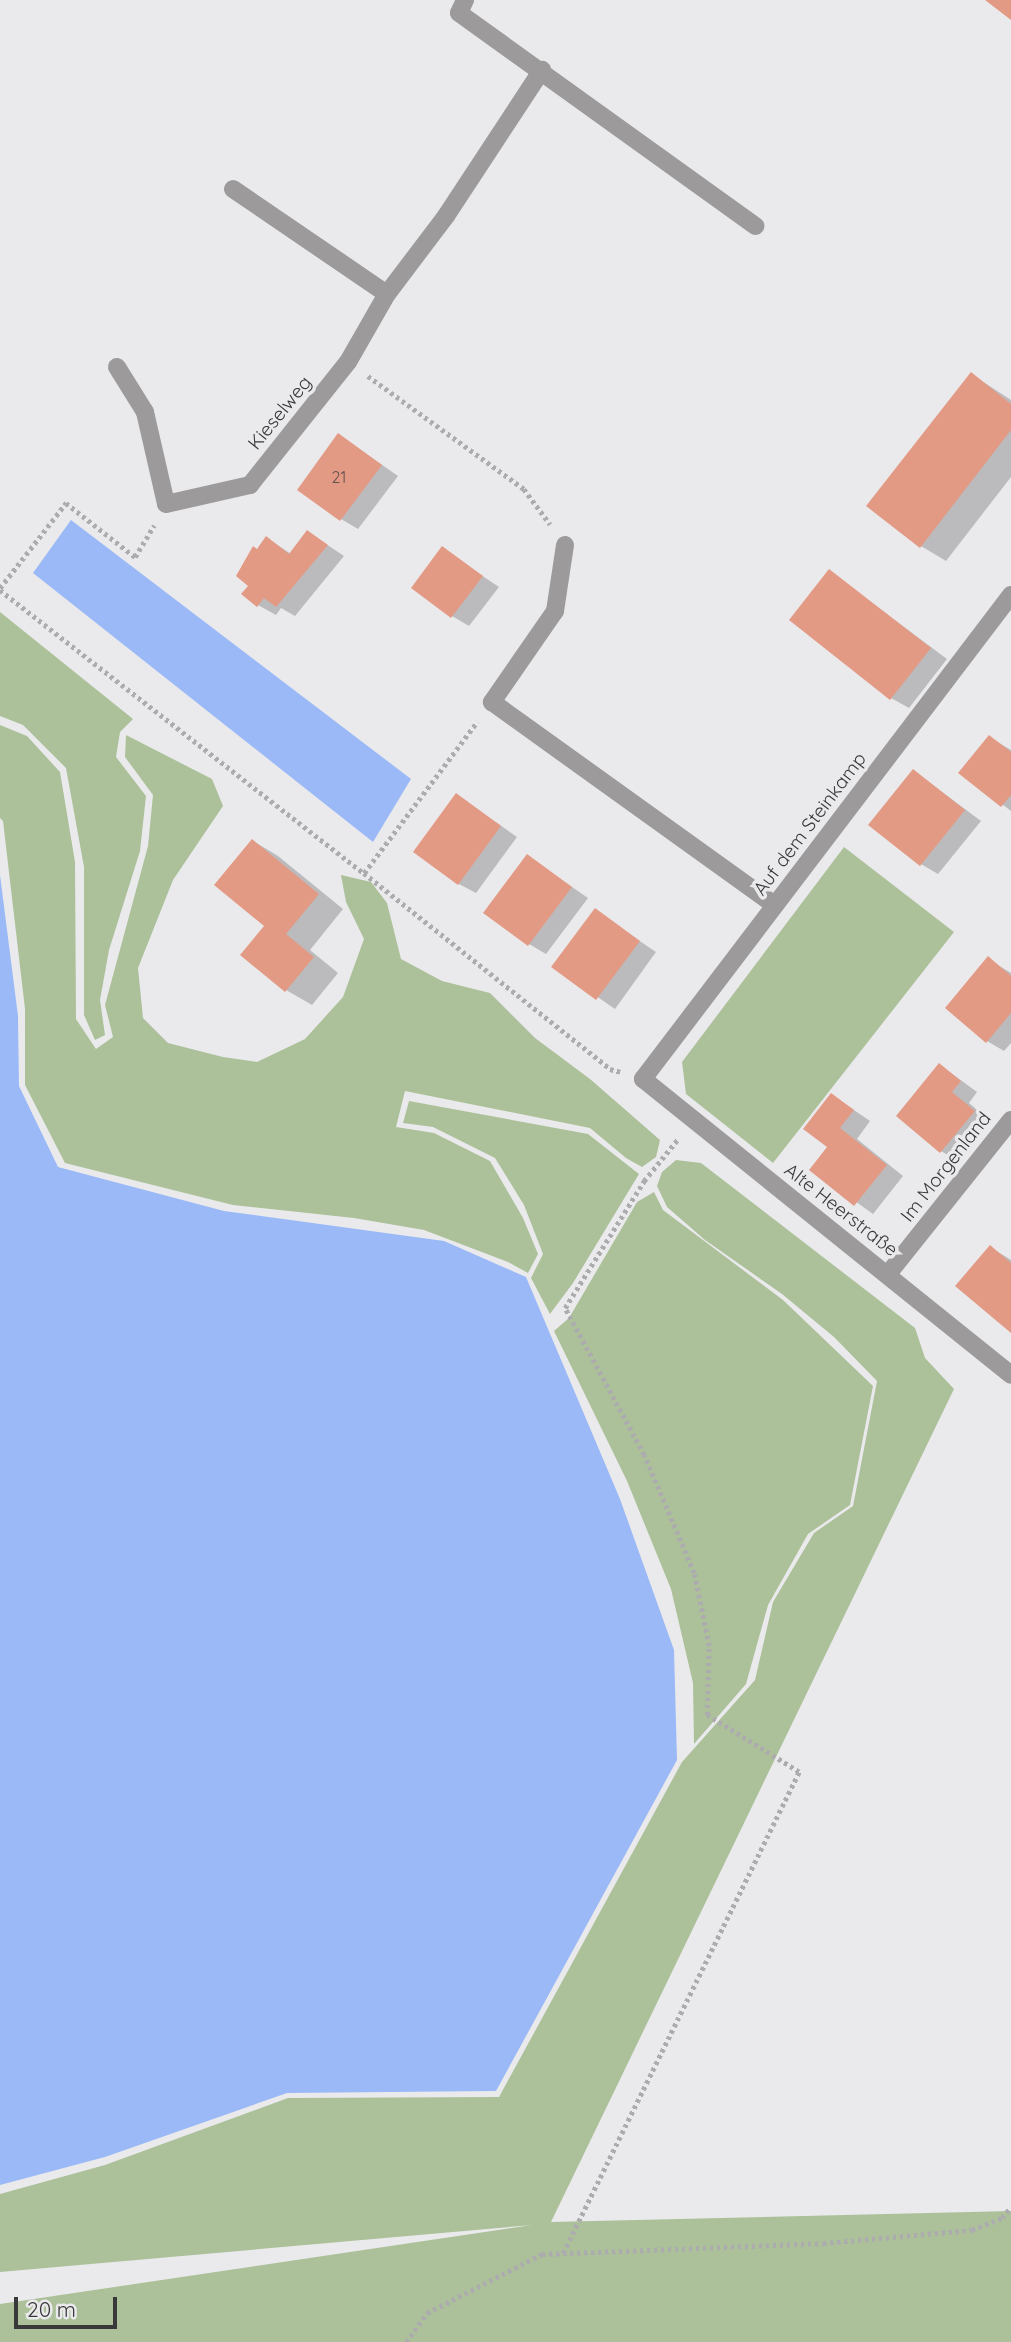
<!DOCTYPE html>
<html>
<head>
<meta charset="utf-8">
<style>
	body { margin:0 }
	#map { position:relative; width:1011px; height:2342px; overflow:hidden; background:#eaeaed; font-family:Quicksand,sans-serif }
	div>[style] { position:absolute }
	.green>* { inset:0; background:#acc199 }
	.water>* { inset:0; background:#9ab9f6 }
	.shadow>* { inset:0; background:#0003 }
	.building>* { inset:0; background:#e39a84 }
	.path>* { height:4.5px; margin-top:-2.25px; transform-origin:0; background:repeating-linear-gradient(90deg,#acacaf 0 3.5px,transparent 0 7px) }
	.minor>* { height:18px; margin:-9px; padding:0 9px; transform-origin:9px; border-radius:9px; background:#9c9a9a }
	span { translate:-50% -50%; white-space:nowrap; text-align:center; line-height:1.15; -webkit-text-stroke:7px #eaeaed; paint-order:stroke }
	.number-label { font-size:16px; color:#64514d }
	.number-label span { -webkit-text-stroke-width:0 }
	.street-label { font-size:19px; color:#39393b }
	.scale { position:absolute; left:14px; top:2297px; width:103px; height:32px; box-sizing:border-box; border:4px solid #39393b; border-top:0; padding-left:9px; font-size:21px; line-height:24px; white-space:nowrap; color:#39393b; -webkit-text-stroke:5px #eaeaed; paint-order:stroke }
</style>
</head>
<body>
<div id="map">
	<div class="green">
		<i style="clip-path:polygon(0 612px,133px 719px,120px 732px,116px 757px,146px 796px,140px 851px,109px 950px,100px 1000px,105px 1035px,95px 1040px,84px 1015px,84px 867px,66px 768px,23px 725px,0 716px)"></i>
		<i style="clip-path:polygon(0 725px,27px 736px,60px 772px,75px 862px,76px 1019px,96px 1049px,113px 1037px,105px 1005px,148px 846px,153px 795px,125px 757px,126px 735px,212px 779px,223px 806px,173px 880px,138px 968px,143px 1018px,168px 1043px,223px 1057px,257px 1062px,305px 1039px,343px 997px,364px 939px,346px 902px,341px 875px,371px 882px,387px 903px,401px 959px,442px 981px,490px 993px,535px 1038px,590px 1079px,660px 1140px,656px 1157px,642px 1167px,626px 1158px,590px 1128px,405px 1091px,396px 1127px,434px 1133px,490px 1161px,523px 1218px,538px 1254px,528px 1273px,508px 1262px,424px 1230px,354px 1218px,233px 1205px,65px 1163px,25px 1085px,25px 1009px,3px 821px,0 818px)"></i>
		<i style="clip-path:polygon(844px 847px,954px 932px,773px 1163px,686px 1094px,682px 1062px)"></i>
		<i style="clip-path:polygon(409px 1101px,588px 1134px,639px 1174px,573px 1283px,550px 1314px,531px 1278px,543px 1254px,524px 1205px,495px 1158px,433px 1127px,403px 1123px)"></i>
		<i style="clip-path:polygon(676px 1160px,701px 1163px,915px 1328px,925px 1358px,954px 1389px,551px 2222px,1011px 2211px,1011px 2342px,0 2342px,0 2304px,532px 2225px,0 2272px,0 2194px,105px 2165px,288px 2098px,499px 2097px,682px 1762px,755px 1680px,773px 1602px,814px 1533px,853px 1506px,877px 1381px,834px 1337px,782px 1294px,705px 1240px,667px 1207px,657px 1186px,662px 1172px)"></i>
		<i style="clip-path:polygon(654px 1192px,663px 1210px,783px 1300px,873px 1386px,850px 1505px,808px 1534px,768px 1605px,746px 1684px,694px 1744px,693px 1683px,671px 1589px,627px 1481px,554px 1331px,569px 1318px,637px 1202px)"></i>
	</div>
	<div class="water">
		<i style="clip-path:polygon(71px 520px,411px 779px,373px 842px,33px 573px)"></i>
		<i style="clip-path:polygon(0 875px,18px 1016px,19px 1086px,58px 1167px,224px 1211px,444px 1241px,526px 1277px,620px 1499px,674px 1650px,677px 1760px,496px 2091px,287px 2093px,105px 2157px,0 2185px)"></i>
	</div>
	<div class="shadow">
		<i style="clip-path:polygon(971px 374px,1011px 400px,1011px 477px,946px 561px,921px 546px)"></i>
		<i style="clip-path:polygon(339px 435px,398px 476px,358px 529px,341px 519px)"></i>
		<i style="clip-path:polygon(308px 532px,344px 556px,295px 616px,281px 608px,276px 615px,258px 605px,250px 585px,258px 550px,267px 538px,291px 554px)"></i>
		<i style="clip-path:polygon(442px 549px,499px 587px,469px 626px,452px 616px)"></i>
		<i style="clip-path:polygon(829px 571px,947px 659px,909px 708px,891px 698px)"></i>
		<i style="clip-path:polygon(989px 737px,1011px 750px,1011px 811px,961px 772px)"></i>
		<i style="clip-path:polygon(914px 771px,981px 821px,938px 874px,921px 864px)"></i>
		<i style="clip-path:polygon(457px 795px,517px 837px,476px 893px,459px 884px)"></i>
		<i style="clip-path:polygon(253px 841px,278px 856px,343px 909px,310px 950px,338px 973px,312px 1005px,286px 990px)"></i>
		<i style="clip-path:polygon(527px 856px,588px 898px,546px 954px,529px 944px)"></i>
		<i style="clip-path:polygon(595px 911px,656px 952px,615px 1009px,554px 967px)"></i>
		<i style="clip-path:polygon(988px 959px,1011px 973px,1011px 1043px,1004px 1051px,987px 1041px)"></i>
		<i style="clip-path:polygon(940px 1065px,977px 1092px,969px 1103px,991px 1122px,958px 1161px,941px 1151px)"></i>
		<i style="clip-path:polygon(832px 1095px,870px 1121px,857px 1139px,903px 1176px,873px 1214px,812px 1170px,830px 1147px)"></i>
		<i style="clip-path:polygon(990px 1247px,1011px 1260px,1011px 1331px)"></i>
	</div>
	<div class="building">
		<i style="clip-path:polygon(985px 0,1011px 0,1011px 20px)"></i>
		<i style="clip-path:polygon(971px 372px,1011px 404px,1011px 430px,920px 548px,866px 506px)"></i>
		<i style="clip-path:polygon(338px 433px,382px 465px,340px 521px,297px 490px)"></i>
		<i style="clip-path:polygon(307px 530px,328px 545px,276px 607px,264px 598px,257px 607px,241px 594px,248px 586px,236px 576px,253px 546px,257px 549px,266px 536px,289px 554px)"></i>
		<i style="clip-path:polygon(442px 546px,483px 576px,451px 618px,411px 588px)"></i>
		<i style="clip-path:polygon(829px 569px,931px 648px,890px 700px,789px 620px)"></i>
		<i style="clip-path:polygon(989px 735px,1011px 752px,1011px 795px,1001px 807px,958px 773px)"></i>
		<i style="clip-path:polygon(913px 769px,965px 810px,920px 866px,868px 825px)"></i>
		<i style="clip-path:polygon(456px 793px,501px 826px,458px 885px,413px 852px)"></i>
		<i style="clip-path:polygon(252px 839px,319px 894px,286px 934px,314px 957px,285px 992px,240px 955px,264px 926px,214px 885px)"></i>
		<i style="clip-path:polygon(527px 854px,572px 887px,528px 946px,483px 913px)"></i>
		<i style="clip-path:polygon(595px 908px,640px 941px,596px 1000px,551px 967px)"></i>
		<i style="clip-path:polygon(988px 956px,1011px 976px,1011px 1013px,986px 1043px,945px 1008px)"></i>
		<i style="clip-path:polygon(939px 1063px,961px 1081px,952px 1092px,975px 1111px,940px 1153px,896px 1116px)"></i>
		<i style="clip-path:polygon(831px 1093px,854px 1110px,840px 1128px,887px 1165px,854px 1206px,809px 1170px,827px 1147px,803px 1129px)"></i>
		<i style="clip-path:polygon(990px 1245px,1011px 1263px,1011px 1333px,955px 1286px)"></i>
	</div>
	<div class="path">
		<i style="left:368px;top:376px;width:193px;rotate:35.9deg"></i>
		<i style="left:524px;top:489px;width:44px;rotate:53.4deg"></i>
		<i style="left:0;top:588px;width:108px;rotate:-52.2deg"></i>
		<i style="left:66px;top:503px;width:88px;rotate:38deg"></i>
		<i style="left:135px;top:557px;width:37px;rotate:-59deg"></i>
		<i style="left:0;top:590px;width:461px;rotate:37.9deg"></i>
		<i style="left:364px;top:873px;width:315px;rotate:38.5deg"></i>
		<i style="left:610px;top:1069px;width:11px;rotate:15deg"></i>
		<i style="left:364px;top:873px;width:189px;rotate:-53.2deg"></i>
		<i style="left:563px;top:2253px;width:536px;rotate:-63.87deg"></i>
		<i style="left:799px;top:1772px;width:108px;rotate:-148.2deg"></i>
		<i style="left:707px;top:1715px;width:69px;rotate:-88.3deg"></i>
		<i style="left:709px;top:1646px;width:75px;rotate:-101.6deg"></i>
		<i style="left:694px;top:1573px;width:128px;rotate:-113deg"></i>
		<i style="left:644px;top:1455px;width:167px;rotate:-118.3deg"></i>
		<i style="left:565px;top:1308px;width:150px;rotate:-58.1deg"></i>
		<i style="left:644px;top:1181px;width:54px;rotate:-51deg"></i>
		<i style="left:406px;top:2342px;width:36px;rotate:-54deg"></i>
		<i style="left:427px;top:2313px;width:129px;rotate:-27.2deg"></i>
		<i style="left:542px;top:2254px;width:281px;rotate:-2.2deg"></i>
		<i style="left:823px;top:2243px;width:150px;rotate:-5deg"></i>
		<i style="left:972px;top:2230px;width:32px;rotate:-22deg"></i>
		<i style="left:1002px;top:2218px;width:14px;rotate:-51deg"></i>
	</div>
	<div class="minor">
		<i style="left:465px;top:0;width:14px;rotate:115deg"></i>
		<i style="left:459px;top:13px;width:365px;rotate:35.7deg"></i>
		<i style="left:233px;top:189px;width:186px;rotate:34.3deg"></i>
		<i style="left:117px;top:367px;width:53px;rotate:58.1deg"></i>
		<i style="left:145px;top:412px;width:94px;rotate:77.1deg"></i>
		<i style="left:166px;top:504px;width:86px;rotate:-12.7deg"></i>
		<i style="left:250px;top:485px;width:157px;rotate:-51.5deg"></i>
		<i style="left:348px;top:362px;width:78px;rotate:-60.2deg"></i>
		<i style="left:387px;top:294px;width:98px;rotate:-52.9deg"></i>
		<i style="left:446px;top:216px;width:175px;rotate:-56.7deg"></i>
		<i style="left:565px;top:545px;width:67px;rotate:98.6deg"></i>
		<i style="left:555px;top:611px;width:111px;rotate:124.7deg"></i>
		<i style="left:492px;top:702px;width:348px;rotate:35.7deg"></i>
		<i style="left:1011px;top:595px;width:608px;rotate:127.25deg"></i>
		<i style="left:643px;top:1079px;width:472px;rotate:38.8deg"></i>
		<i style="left:888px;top:1274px;width:197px;rotate:-51.4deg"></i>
	</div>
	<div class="number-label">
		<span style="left:339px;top:477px">21</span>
	</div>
	<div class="street-label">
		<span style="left:280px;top:413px;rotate:-51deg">Kieselweg</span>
		<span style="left:810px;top:824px;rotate:-53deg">Auf dem Steinkamp</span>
		<span style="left:946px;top:1167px;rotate:-52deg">Im Morgenland</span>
		<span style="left:841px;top:1210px;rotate:38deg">Alte Heerstraße</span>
	</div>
	<div class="scale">20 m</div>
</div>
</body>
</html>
